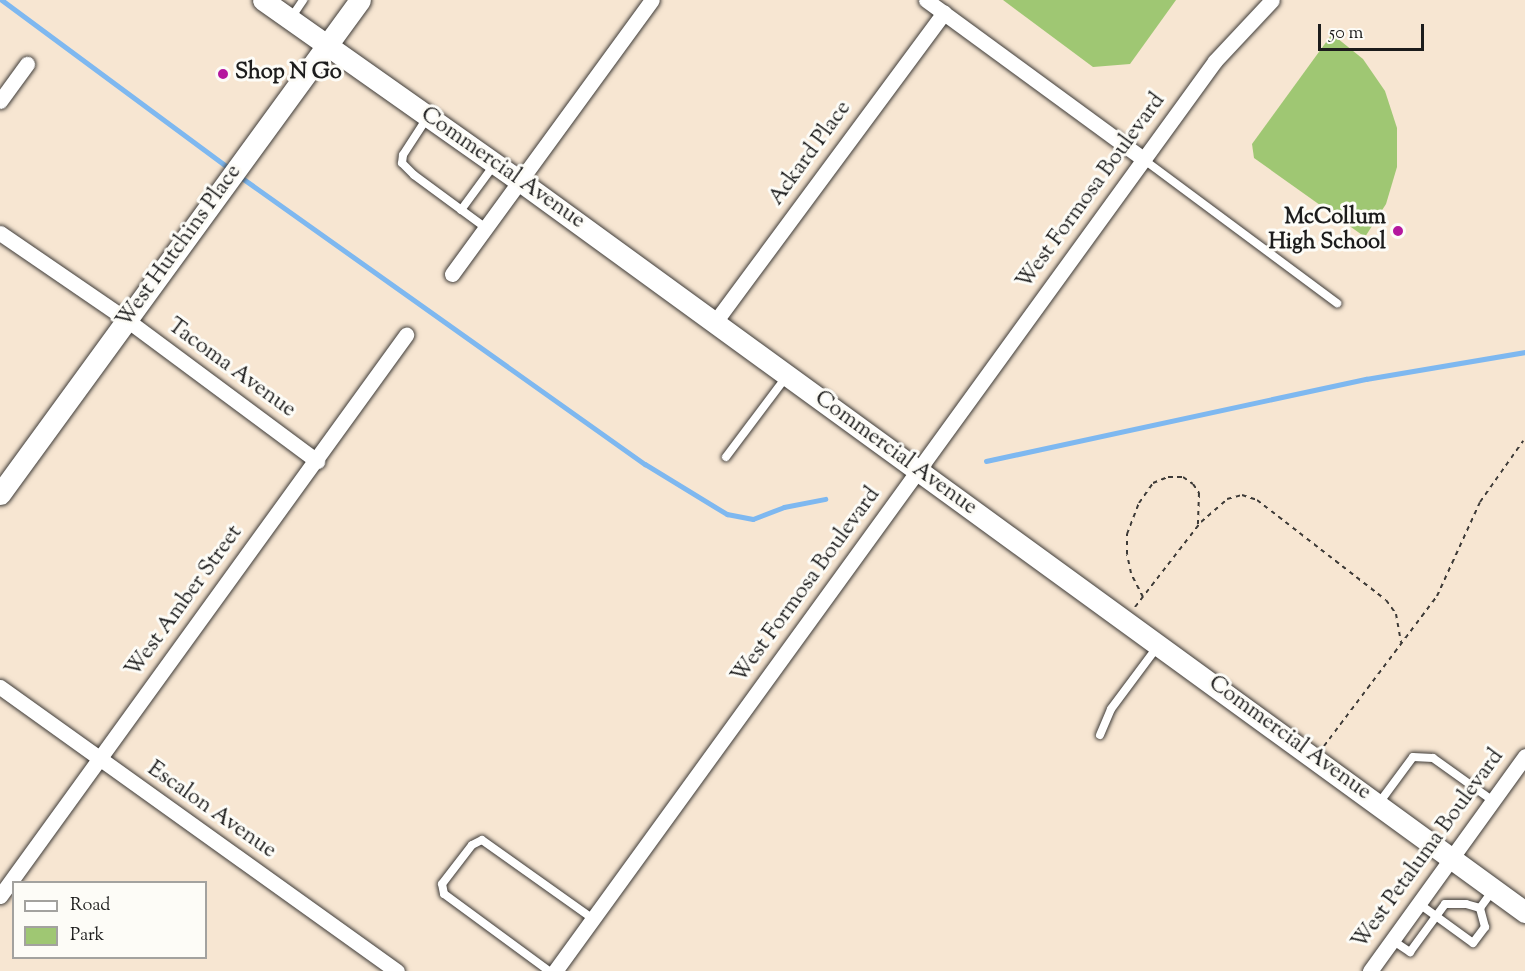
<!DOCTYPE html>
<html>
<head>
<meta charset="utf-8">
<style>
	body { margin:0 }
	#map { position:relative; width:1525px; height:971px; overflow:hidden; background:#f7e6d2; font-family:"Sorts Mill Goudy",serif }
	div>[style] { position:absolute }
	.green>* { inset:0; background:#9fc773 }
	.stream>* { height:4.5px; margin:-2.25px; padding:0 2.25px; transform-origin:2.25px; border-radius:2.25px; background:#7eb8f0 }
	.path>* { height:2px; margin-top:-1px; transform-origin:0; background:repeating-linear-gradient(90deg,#3d3a37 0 4.5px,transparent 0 9px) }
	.roads { filter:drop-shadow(0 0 2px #3d3a37) drop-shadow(0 0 2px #3d3a37) }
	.lane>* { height:8px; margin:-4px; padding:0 4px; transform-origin:4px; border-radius:4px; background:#fff }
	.street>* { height:15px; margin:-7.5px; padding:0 7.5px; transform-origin:7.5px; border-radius:7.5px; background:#fff }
	.secondary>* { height:21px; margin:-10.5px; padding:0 10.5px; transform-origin:10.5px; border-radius:10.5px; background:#fff }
	.dots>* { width:16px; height:16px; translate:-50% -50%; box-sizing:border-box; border:3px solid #fdfcf7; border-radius:50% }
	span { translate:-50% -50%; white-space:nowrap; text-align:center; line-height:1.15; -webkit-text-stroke:6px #fdfcf7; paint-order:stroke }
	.poi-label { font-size:22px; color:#1c1c1c; font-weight:700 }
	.left { translate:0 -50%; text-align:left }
	.right { translate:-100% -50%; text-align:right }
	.street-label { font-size:22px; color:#1c1c1c }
	.legend { position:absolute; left:12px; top:881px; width:195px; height:78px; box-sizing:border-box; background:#fdfcf7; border:2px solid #a3a29f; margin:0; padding:8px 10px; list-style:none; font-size:18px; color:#1c1c1c }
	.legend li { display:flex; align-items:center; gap:12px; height:30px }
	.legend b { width:30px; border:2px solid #a3a29f }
	.scale { position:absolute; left:1318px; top:24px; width:106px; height:27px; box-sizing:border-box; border:3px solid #1c1c1c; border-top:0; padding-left:8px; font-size:18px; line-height:21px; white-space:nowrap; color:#1c1c1c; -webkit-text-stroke:4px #fdfcf7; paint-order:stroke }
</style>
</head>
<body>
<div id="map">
	<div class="green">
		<i style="clip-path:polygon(1003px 0,1176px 0,1130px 64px,1093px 67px)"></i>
		<i style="clip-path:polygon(1332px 34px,1363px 59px,1385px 91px,1397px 128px,1397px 167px,1386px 204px,1365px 237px,1254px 158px,1252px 144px)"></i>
	</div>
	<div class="stream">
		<i style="left:2px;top:0;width:282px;rotate:36.5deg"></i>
		<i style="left:238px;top:175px;width:499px;rotate:35.4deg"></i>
		<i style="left:645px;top:464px;width:96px;rotate:31.4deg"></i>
		<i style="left:727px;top:514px;width:26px;rotate:11deg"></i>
		<i style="left:753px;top:519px;width:33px;rotate:-21deg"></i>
		<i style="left:784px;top:507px;width:42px;rotate:-11deg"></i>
		<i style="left:986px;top:461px;width:389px;rotate:-12.2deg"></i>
		<i style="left:1366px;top:379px;width:161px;rotate:-9.6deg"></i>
	</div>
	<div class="path">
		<i style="left:1143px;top:597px;width:27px;rotate:-117deg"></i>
		<i style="left:1131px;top:573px;width:19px;rotate:-102deg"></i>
		<i style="left:1127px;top:554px;width:20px;rotate:-90deg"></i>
		<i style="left:1127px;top:534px;width:33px;rotate:-69deg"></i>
		<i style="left:1139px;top:503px;width:24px;rotate:-55deg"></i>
		<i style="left:1153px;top:483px;width:16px;rotate:-22deg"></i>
		<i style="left:1168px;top:477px;width:15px"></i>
		<i style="left:1183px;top:477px;width:12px;rotate:35deg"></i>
		<i style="left:1193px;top:484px;width:11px;rotate:56deg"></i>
		<i style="left:1199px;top:493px;width:31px;rotate:92deg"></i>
		<i style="left:1135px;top:607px;width:108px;rotate:-52.2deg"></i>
		<i style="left:1201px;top:522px;width:35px;rotate:-41deg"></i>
		<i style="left:1227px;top:499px;width:16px;rotate:-15deg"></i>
		<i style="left:1242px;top:495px;width:16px;rotate:18deg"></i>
		<i style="left:1257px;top:500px;width:163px;rotate:37.8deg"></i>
		<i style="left:1386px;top:600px;width:17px;rotate:54deg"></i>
		<i style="left:1396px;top:614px;width:29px;rotate:80deg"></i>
		<i style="left:1324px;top:746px;width:188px;rotate:-53deg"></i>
		<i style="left:1437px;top:596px;width:103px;rotate:-65.4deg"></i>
		<i style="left:1480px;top:502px;width:75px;rotate:-54.8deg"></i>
	</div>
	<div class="roads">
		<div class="lane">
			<i style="left:291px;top:18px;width:22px;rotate:-56deg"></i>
			<i style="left:427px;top:118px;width:44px;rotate:123deg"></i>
			<i style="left:403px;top:155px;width:8px;rotate:97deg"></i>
			<i style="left:402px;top:163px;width:17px;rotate:45deg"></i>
			<i style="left:414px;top:175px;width:89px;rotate:36.4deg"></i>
			<i style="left:1143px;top:159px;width:242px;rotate:36.6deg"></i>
			<i style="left:461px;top:210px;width:56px;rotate:-53.7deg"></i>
			<i style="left:726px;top:457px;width:100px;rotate:-53.1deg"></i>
			<i style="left:1100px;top:735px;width:28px;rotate:-67deg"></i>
			<i style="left:1111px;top:709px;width:79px;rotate:-53.3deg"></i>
			<i style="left:1379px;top:803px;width:57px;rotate:-53.5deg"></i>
			<i style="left:1413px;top:757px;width:20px;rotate:3deg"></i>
			<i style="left:1433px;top:758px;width:74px;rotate:35.6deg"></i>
			<i style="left:1418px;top:903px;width:68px;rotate:36deg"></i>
			<i style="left:1473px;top:943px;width:20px;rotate:-53deg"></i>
			<i style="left:1485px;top:927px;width:20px;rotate:-105deg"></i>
			<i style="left:1392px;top:940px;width:22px;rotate:34deg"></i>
			<i style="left:1410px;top:952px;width:59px;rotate:-53.9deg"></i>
			<i style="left:1445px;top:904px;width:21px"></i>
			<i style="left:1466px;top:904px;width:15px;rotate:16deg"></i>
			<i style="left:1480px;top:908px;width:24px;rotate:-54deg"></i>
			<i style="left:549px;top:971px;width:130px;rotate:-143.7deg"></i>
			<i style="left:444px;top:894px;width:10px;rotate:-101deg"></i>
			<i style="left:442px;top:884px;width:49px;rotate:-52.4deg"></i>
			<i style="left:472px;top:845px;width:11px;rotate:-27deg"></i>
			<i style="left:482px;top:840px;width:136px;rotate:35.4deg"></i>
		</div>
		<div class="street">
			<i style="left:926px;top:0;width:269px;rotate:36.2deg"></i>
			<i style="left:0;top:101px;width:46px;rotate:-53.9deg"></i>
			<i style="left:0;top:233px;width:154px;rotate:34.4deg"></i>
			<i style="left:127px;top:320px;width:237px;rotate:36.6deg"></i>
			<i style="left:452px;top:274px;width:339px;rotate:-53.9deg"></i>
			<i style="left:715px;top:322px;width:385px;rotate:-53.5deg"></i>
			<i style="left:0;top:687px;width:488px;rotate:35.6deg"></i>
			<i style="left:0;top:896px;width:693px;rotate:-54.11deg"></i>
			<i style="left:555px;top:971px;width:1124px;rotate:-54.05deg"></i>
			<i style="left:1215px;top:61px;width:83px;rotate:-46.9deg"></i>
			<i style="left:1370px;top:971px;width:265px;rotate:-54.2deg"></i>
		</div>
		<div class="secondary">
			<i style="left:263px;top:0;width:314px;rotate:35.2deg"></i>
			<i style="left:520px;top:181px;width:1243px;rotate:36.03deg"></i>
			<i style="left:0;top:494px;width:611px;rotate:-53.92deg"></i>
		</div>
	</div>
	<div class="dots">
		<i style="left:223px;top:74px;background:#b5179e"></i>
		<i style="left:1398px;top:231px;background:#b5179e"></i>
	</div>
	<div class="poi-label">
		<span class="left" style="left:235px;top:74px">Shop N Go</span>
		<span class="right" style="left:1386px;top:231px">McCollum<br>High School</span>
	</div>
	<div class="street-label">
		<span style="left:811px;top:154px;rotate:-54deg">Ackard Place</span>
		<span style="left:502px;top:169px;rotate:35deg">Commercial Avenue</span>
		<span style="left:1092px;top:192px;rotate:-54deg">West Formosa Boulevard</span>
		<span style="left:180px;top:247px;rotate:-54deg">West Hutchins Place</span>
		<span style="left:231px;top:369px;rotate:36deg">Tacoma Avenue</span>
		<span style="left:895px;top:454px;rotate:36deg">Commercial Avenue</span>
		<span style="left:807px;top:586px;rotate:-54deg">West Formosa Boulevard</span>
		<span style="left:185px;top:602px;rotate:-54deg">West Amber Street</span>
		<span style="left:1289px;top:739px;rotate:36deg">Commercial Avenue</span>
		<span style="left:211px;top:811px;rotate:35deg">Escalon Avenue</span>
		<span style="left:1429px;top:850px;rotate:-54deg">West Petaluma Boulevard</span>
	</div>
	<ul class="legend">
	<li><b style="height:8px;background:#fff"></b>Road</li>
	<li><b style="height:16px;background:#9fc773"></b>Park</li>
	</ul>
	<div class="scale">50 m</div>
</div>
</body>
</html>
